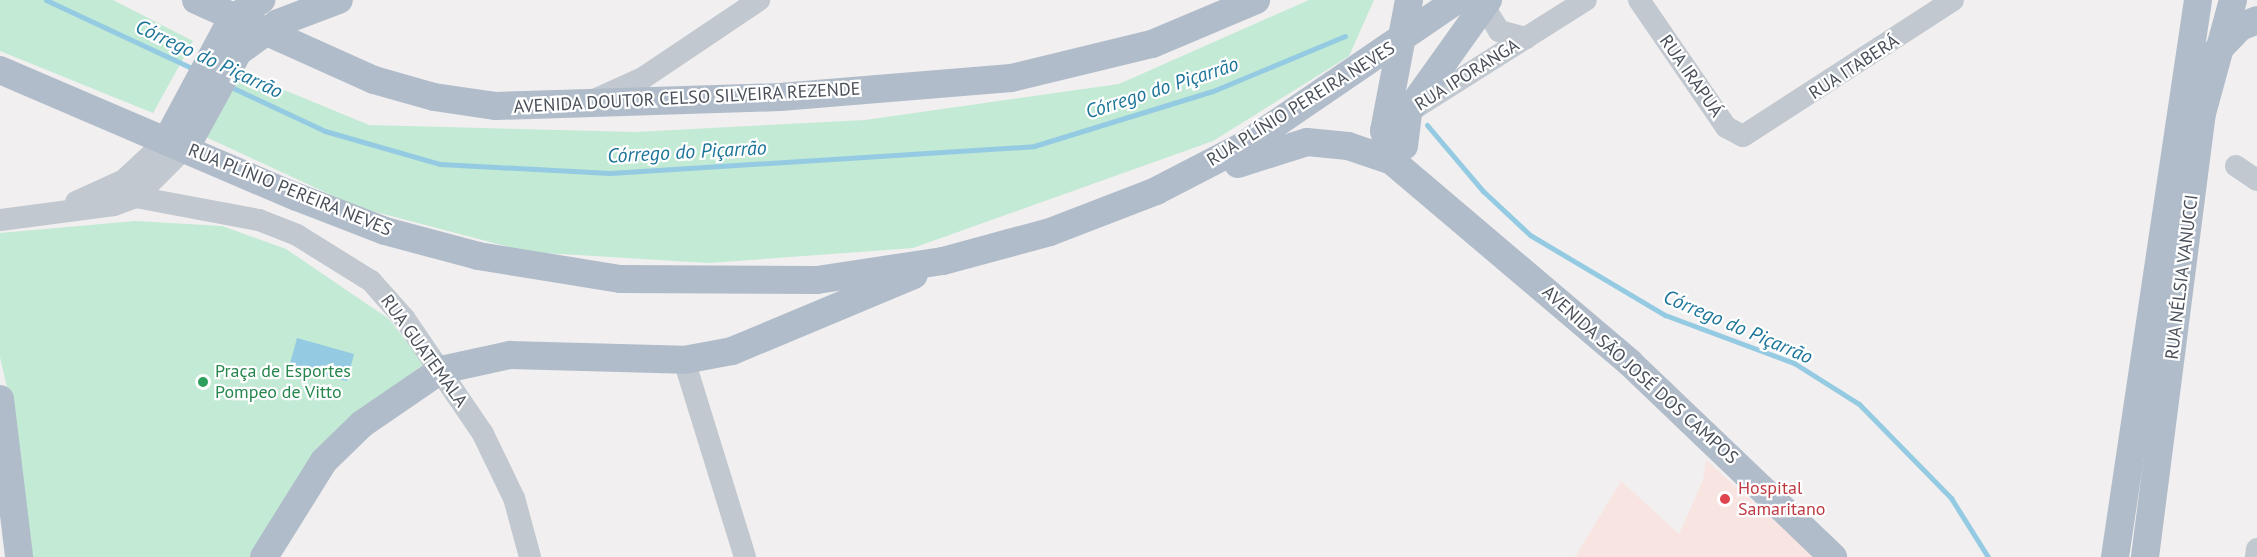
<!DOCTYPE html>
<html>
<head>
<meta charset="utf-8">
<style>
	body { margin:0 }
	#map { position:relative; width:2257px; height:557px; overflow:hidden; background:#f1efef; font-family:"PT Sans",sans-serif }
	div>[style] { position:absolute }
	.medical>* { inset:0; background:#f8e5e2 }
	.green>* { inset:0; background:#c2ead4 }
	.water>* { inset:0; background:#94cbe2 }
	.stream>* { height:5px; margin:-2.5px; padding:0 2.5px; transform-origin:2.5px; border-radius:2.5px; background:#94cbe2 }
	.minor>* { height:22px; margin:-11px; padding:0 11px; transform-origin:11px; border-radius:11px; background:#c1c8cf }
	.major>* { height:28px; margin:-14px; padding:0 14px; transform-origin:14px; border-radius:14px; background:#b1bcca }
	.dots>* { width:16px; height:16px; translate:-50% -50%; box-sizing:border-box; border:3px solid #fff; border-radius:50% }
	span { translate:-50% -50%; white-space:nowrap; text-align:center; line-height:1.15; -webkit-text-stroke:4.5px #fff; paint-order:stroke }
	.street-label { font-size:18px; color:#49505a }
	.leisure-label { font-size:18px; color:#27864d }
	.left { translate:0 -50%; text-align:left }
	.health-label { font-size:18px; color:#be3a42 }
	.water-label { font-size:20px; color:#1c7599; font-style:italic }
</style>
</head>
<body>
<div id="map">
	<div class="medical">
		<i style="clip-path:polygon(1706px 460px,1815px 557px,1575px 557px,1621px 481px,1679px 534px,1703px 480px)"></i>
	</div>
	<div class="green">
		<i style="clip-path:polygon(0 0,113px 0,193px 41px,153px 113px,0 51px)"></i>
		<i style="clip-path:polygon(1309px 0,1374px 0,1349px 56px,1213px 141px,913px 248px,709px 263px,528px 252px,357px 207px,206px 137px,243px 73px,369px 125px,635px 132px,865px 120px,1119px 84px)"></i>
		<i style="clip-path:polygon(135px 221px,222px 226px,286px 249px,389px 319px,424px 364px,375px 400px,251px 557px,27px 557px,12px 409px,0 357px,0 233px)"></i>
	</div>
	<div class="water">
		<i style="clip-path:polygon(297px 338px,354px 354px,347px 381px,289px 367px)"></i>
	</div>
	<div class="stream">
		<i style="left:46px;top:0;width:166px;rotate:25deg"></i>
		<i style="left:229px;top:86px;width:106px;rotate:25.1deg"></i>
		<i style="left:325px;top:131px;width:120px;rotate:16deg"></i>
		<i style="left:440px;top:164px;width:170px;rotate:3deg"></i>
		<i style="left:610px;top:173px;width:425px;rotate:-3.6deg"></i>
		<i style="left:1034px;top:146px;width:187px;rotate:-17.1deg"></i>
		<i style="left:1213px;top:91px;width:143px;rotate:-22.6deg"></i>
		<i style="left:1427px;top:125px;width:87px;rotate:49.7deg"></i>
		<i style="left:1483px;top:191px;width:64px;rotate:43.1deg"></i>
		<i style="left:1530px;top:235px;width:157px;rotate:30.7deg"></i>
		<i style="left:1665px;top:315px;width:138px;rotate:20.4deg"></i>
		<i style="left:1794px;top:363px;width:77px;rotate:32.2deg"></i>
		<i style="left:1859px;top:404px;width:132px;rotate:45.6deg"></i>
		<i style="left:1951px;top:498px;width:70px;rotate:57.9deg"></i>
	</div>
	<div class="minor">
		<i style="left:1639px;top:0;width:154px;rotate:55.6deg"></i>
		<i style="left:1726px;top:127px;width:19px;rotate:28deg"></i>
		<i style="left:1743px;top:136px;width:250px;rotate:-32.9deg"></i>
		<i style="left:1483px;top:5px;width:31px;rotate:58deg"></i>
		<i style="left:1499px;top:31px;width:28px;rotate:15deg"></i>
		<i style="left:594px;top:100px;width:54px;rotate:-24.2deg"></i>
		<i style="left:643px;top:78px;width:140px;rotate:-33.9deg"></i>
		<i style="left:1415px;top:108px;width:202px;rotate:-32.3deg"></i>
		<i style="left:2236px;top:166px;width:25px;rotate:34deg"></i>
		<i style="left:136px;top:197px;width:125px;rotate:10.6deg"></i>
		<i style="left:259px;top:220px;width:41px;rotate:21.5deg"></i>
		<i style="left:297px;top:235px;width:87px;rotate:31.9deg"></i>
		<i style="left:371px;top:281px;width:50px;rotate:48.3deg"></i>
		<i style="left:404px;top:318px;width:140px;rotate:55.7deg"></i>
		<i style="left:483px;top:434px;width:71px;rotate:64.2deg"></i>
		<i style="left:514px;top:498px;width:61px;rotate:74.8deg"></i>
		<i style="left:76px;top:202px;width:53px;rotate:-24.6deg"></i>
		<i style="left:124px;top:180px;width:59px;rotate:-42.9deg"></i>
		<i style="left:0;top:220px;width:115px;rotate:-7.5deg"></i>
		<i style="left:114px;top:205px;width:23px;rotate:-20deg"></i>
		<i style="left:136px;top:197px;width:71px;rotate:-45deg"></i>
		<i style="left:684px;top:360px;width:206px;rotate:72.8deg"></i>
		<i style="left:2256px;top:557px;width:8px;rotate:-83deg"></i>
	</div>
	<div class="major">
		<i style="left:196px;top:0;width:195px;rotate:24.2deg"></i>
		<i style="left:374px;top:80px;width:62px;rotate:15.8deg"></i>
		<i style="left:434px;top:97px;width:63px;rotate:8.3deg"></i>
		<i style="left:496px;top:106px;width:284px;rotate:-1.8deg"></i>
		<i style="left:780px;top:97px;width:232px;rotate:-4.7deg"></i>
		<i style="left:1011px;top:78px;width:145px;rotate:-13.6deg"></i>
		<i style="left:1152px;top:44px;width:113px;rotate:-22.9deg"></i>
		<i style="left:1409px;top:0;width:133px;rotate:100.8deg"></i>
		<i style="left:1384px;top:131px;width:31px;rotate:75deg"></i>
		<i style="left:1392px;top:161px;width:312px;rotate:40.3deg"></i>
		<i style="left:1630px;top:363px;width:281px;rotate:43.7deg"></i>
		<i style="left:2216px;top:52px;width:35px;rotate:-46deg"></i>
		<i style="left:2240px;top:27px;width:18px;rotate:-22deg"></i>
		<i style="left:0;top:70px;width:323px;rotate:23.2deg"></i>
		<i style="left:297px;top:197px;width:94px;rotate:21.1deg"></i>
		<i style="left:385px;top:231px;width:96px;rotate:15deg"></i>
		<i style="left:478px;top:256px;width:144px;rotate:9.2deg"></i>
		<i style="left:620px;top:279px;width:197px;rotate:0.3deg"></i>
		<i style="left:817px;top:280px;width:127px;rotate:-8.6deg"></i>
		<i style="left:943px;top:261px;width:111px;rotate:-15.2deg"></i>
		<i style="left:1050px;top:232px;width:114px;rotate:-21.1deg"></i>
		<i style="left:1156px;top:191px;width:98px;rotate:-27.3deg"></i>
		<i style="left:1243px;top:146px;width:259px;rotate:-34.3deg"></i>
		<i style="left:167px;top:140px;width:137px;rotate:-61.8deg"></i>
		<i style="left:232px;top:19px;width:35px;rotate:-33deg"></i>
		<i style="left:1404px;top:146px;width:34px;rotate:-83deg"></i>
		<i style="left:1408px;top:112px;width:138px;rotate:-54.5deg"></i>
		<i style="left:186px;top:147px;width:108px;rotate:-61.3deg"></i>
		<i style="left:238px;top:52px;width:49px;rotate:-35.9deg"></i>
		<i style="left:278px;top:23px;width:65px;rotate:-20.7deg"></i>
		<i style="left:1238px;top:164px;width:72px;rotate:-17.7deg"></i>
		<i style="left:1307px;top:142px;width:41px;rotate:5.6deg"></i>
		<i style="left:1348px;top:146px;width:46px;rotate:18.8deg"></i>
		<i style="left:0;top:399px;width:159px;rotate:83.1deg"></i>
		<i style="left:264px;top:557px;width:113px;rotate:-58deg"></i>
		<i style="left:324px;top:461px;width:53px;rotate:-44.2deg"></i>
		<i style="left:362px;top:424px;width:96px;rotate:-34.4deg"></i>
		<i style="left:441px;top:370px;width:71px;rotate:-12.3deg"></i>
		<i style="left:510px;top:355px;width:174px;rotate:1.6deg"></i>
		<i style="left:684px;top:360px;width:49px;rotate:-10.6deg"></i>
		<i style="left:732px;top:351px;width:197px;rotate:-22.7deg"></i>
		<i style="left:2115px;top:557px;width:563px;rotate:-81.52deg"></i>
		<i style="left:2145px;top:557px;width:444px;rotate:-82.7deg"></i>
		<i style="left:2201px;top:117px;width:121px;rotate:-74.7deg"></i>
	</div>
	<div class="dots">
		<i style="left:203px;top:382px;background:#2e9e5b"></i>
		<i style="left:1725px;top:499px;background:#e0444e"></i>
	</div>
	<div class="street-label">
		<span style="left:1854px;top:67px;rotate:-33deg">RUA ITABERÁ</span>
		<span style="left:1467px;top:75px;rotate:-32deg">RUA IPORANGA</span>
		<span style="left:1691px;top:76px;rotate:55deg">RUA IRAPUÁ</span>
		<span style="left:687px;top:98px;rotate:-3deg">AVENIDA DOUTOR CELSO SILVEIRA REZENDE</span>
		<span style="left:1301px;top:104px;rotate:-32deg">RUA PLÍNIO PEREIRA NEVES</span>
		<span style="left:290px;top:190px;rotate:22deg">RUA PLÍNIO PEREIRA NEVES</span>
		<span style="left:2182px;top:277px;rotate:-83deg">RUA NÉLSIA VANUCCI</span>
		<span style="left:424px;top:351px;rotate:54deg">RUA GUATEMALA</span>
		<span style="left:1640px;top:375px;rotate:42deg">AVENIDA SÃO JOSÉ DOS CAMPOS</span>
	</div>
	<div class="leisure-label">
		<span class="left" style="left:215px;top:382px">Praça de Esportes<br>Pompeo de Vitto</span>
	</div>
	<div class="health-label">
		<span class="left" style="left:1738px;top:499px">Hospital<br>Samaritano</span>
	</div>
	<div class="water-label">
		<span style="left:209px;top:59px;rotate:25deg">Córrego do Piçarrão</span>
		<span style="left:1162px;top:88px;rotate:-18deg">Córrego do Piçarrão</span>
		<span style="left:687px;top:152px;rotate:-3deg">Córrego do Piçarrão</span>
		<span style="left:1738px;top:327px;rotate:23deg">Córrego do Piçarrão</span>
	</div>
</div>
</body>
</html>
